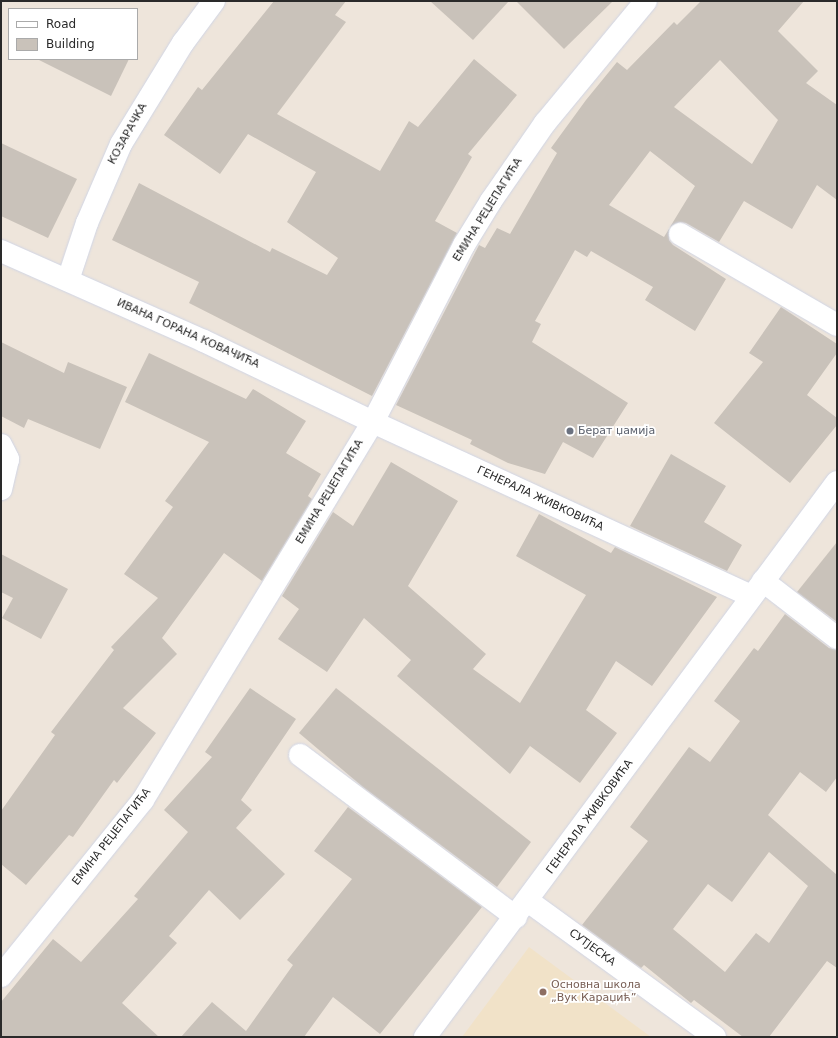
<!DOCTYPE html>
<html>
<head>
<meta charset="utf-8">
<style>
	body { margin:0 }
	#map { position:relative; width:838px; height:1038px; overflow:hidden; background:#eee5db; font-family:"DejaVu Sans",sans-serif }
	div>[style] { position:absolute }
	.education>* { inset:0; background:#f1e2c8 }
	.building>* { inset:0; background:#c9c2ba }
	.roads { filter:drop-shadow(0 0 1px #d0d5e5) drop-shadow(0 0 1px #d0d5e5) }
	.street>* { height:22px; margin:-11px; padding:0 11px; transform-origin:11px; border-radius:11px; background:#fff }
	.secondary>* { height:22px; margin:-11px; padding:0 11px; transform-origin:11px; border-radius:11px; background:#fff }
	.dots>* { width:11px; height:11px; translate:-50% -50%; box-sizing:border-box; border:2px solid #fff; border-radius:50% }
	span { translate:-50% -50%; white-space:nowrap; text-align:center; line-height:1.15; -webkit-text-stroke:3.5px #fff; paint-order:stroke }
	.street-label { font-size:11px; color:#2a2a2a }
	.worship-label { font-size:11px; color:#5b616d }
	.left { translate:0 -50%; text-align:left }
	.education-label { font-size:11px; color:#785e54 }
	.frame { position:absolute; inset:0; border:2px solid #2a2a2a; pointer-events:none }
	.legend { position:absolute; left:8px; top:8px; width:130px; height:52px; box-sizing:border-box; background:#fff; border:1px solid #aaa; margin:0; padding:5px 7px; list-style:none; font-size:12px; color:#2a2a2a }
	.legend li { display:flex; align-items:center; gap:8px; height:20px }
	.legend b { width:20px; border:1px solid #aaa }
</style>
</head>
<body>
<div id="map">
	<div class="education">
		<i style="clip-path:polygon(529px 947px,651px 1037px,462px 1037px)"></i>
	</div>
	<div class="building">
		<i style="clip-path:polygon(274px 1px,346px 1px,335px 15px,346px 22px,277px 114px,380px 171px,409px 121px,418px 127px,474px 59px,517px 95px,468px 154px,472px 157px,435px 221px,457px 233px,372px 396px,189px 303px,199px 282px,112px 240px,139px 183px,270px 252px,272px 248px,327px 275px,338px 258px,287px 222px,316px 172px,248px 134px,220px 174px,164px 135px,198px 87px,202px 90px)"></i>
		<i style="clip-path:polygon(430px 1px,509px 1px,473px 40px)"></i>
		<i style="clip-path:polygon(516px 1px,613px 1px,564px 49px)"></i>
		<i style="clip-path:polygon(evenodd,701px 1px,804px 1px,778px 31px,818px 71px,806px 83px,837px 105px,837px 200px,817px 185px,792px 229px,744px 201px,719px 242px,686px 223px,680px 222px,670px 227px,695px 186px,650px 151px,609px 205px,664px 237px,669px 229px,669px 240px,673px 245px,726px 279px,695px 331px,645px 300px,653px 287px,591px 251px,587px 257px,575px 250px,535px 321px,541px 324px,532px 342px,628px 403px,593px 458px,563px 442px,545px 474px,508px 463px,470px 444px,472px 440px,396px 405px,479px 245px,485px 248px,497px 228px,510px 234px,557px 153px,551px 148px,586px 100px,617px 62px,627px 70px,674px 22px,677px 25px,701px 1px,720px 60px,778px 120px,752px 164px,674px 107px,720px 60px)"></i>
		<i style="clip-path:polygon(37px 59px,129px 59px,111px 96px)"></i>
		<i style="clip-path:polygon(1px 143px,77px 179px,48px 238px,1px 216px)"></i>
		<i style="clip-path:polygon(781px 307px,837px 344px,837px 353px,807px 395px,837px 418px,837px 425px,790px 483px,714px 423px,763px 362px,749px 353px)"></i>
		<i style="clip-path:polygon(1px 342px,64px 373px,68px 362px,127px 387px,100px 449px,28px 419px,24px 428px,1px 416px)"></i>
		<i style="clip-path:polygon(149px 353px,246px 399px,253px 389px,306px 421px,286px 453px,321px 474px,308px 496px,312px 499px,262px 581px,224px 553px,162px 638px,177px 654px,123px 708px,156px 733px,117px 783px,114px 780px,73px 837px,69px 835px,26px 885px,1px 864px,1px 811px,55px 735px,51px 732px,114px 650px,111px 647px,158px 598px,124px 574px,173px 507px,165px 501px,209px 442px,125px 402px)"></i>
		<i style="clip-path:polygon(671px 454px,726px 486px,704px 522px,742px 545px,727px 571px,630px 526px)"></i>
		<i style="clip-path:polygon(391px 462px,458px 501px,408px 586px,486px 654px,473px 669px,520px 703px,586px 595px,516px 556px,539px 514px,611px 553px,615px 547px,717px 597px,652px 686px,616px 661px,586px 710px,617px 733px,580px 783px,530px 746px,510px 774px,397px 676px,411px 660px,364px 618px,327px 672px,278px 639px,299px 609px,282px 596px,333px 512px,353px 526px)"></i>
		<i style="clip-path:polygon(837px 542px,837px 622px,797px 592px)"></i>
		<i style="clip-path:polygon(1px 554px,68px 589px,41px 639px,2px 618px,13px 598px,1px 592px)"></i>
		<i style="clip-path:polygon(evenodd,785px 614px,829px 648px,837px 650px,837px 777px,826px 792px,800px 772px,768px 815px,837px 875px,837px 968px,827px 961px,769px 1037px,743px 1037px,694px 1000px,691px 1003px,644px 965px,641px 968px,582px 925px,648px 841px,630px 827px,689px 747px,710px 762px,740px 721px,714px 701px,754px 648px,758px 651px,785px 614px,769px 852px,808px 886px,769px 943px,756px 933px,725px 972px,673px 929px,708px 884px,732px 902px,769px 852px)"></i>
		<i style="clip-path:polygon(250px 688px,296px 719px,241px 800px,252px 810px,236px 828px,285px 874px,240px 920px,209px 890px,169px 936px,177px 943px,122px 1003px,159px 1037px,1px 1037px,1px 1002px,53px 939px,81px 962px,138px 899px,134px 896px,188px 832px,164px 810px,212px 757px,205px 752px)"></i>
		<i style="clip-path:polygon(336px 688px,531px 842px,497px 887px,363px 787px,299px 733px)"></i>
		<i style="clip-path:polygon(348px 807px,482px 907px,380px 1034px,333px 997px,304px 1037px,181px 1037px,212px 1002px,246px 1031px,293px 965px,287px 960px,352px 879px,314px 851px)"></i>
	</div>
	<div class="roads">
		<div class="street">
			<i style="left:680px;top:234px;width:181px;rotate:30.1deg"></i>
			<i style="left:1px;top:251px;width:222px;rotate:23.9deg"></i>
			<i style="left:204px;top:341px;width:187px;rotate:25.6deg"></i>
			<i style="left:373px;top:422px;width:416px;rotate:24.7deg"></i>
			<i style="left:68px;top:280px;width:60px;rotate:-71.6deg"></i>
			<i style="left:87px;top:223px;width:86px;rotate:-66.7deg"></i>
			<i style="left:121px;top:144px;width:119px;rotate:-58.5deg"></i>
			<i style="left:183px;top:43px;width:52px;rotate:-53.6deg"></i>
			<i style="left:1px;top:445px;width:16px;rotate:63deg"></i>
			<i style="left:8px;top:459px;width:31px;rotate:103deg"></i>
			<i style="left:763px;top:581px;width:93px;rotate:37.6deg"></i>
			<i style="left:300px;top:755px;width:270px;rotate:36.9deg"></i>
			<i style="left:528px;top:901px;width:231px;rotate:36deg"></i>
			<i style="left:1px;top:976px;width:226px;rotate:-51.1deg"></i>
			<i style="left:143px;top:800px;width:442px;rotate:-58.7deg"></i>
			<i style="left:373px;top:422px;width:199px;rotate:-62.8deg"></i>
			<i style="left:464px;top:245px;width:52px;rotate:-58.5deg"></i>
			<i style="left:491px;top:201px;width:95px;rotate:-55.3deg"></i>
			<i style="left:545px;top:123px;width:158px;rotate:-50.4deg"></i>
		</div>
		<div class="secondary">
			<i style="left:425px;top:1037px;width:691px;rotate:-53.41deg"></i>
		</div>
	</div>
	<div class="dots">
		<i style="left:570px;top:431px;background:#6b7280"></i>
		<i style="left:543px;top:992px;background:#8d6e63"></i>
	</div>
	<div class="street-label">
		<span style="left:128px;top:134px;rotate:-61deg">КОЗАРАЧКА</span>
		<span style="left:488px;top:210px;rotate:-58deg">ЕМИНА РЕЏЕПАГИЋА</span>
		<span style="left:188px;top:334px;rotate:24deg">ИВАНА ГОРАНА КОВАЧИЋА</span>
		<span style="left:330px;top:492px;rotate:-59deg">ЕМИНА РЕЏЕПАГИЋА</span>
		<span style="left:540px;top:499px;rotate:25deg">ГЕНЕРАЛА ЖИВКОВИЋА</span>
		<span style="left:590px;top:817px;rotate:-54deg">ГЕНЕРАЛА ЖИВКОВИЋА</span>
		<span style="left:112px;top:837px;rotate:-52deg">ЕМИНА РЕЏЕПАГИЋА</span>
		<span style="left:592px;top:948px;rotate:36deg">СУТЈЕСКА</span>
	</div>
	<div class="worship-label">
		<span class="left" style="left:578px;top:431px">Берат џамија</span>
	</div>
	<div class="education-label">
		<span class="left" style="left:551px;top:992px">Основна школа<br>„Вук Караџић”</span>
	</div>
	<div class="frame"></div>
	<ul class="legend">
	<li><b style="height:5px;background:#fff"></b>Road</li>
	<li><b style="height:11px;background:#c9c2ba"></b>Building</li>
	</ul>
</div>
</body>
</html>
